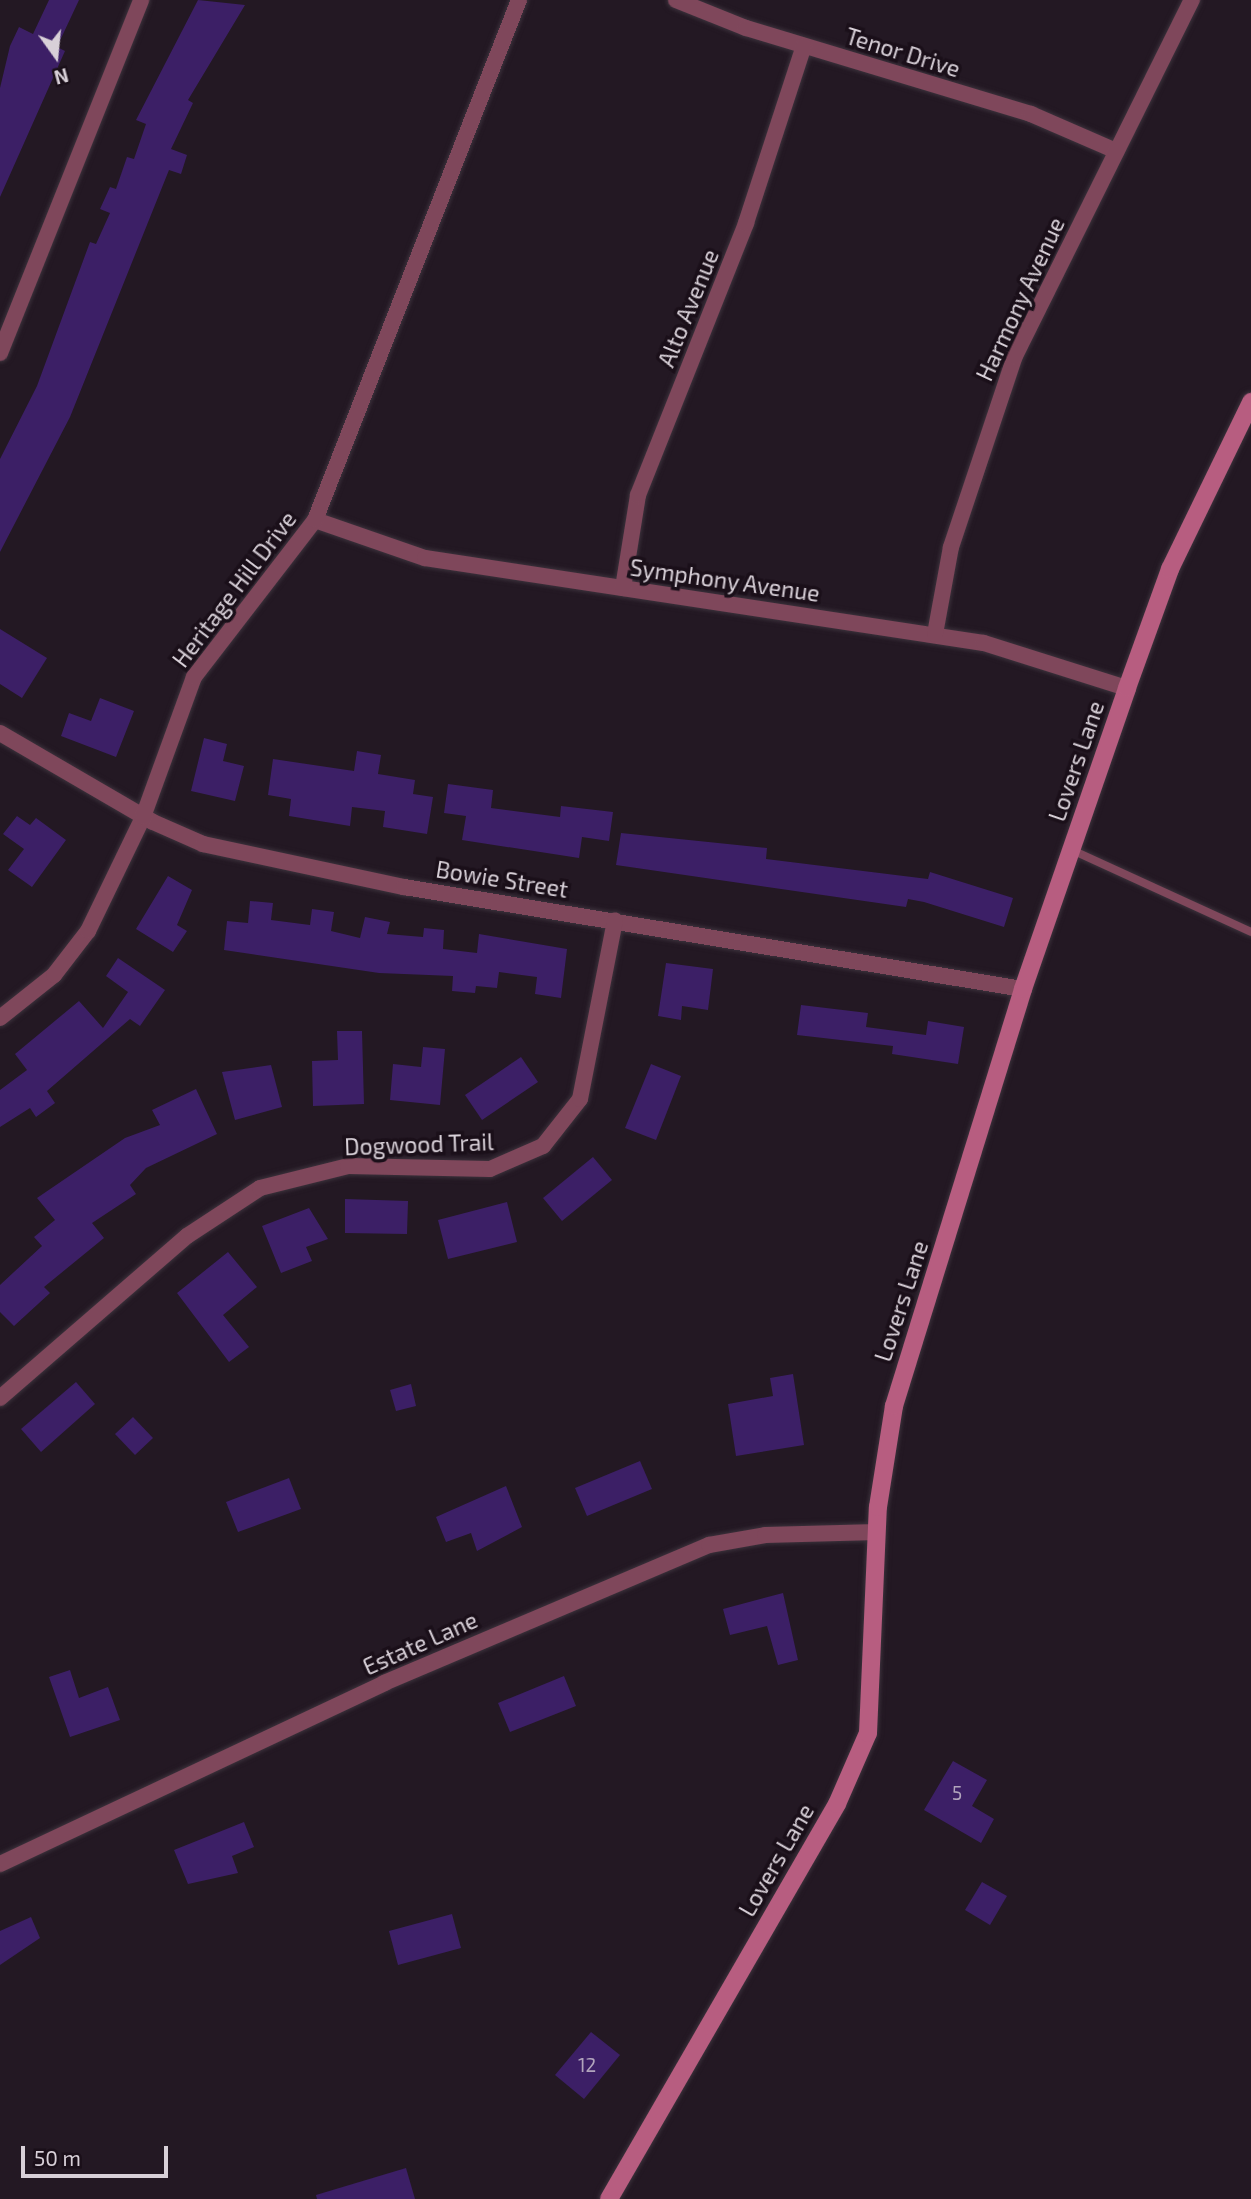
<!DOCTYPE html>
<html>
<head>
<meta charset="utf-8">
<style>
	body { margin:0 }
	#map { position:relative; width:1251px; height:2199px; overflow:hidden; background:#231823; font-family:"Exo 2",sans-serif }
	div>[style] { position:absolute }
	.building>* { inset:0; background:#3c1f66 }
	.roads { filter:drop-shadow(0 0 2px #3c323c) drop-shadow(0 0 2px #3c323c) }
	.lane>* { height:8px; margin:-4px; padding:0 4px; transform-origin:4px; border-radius:4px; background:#7f475b }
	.street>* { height:16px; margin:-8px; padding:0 8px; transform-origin:8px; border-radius:8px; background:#7f475b }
	.secondary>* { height:18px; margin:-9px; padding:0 9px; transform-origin:9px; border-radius:9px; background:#b75d80 }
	span { translate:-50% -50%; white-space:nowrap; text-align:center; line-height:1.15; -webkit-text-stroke:7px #1a0f19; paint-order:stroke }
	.number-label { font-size:19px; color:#b1a4bc }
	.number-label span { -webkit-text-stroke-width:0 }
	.street-label { font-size:23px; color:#d8d0d8 }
	.north { position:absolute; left:21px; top:21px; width:70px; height:70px; -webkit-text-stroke:5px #1a0f19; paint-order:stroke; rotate:165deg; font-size:19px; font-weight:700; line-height:28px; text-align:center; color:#d8d0d8 }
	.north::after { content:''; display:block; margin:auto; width:24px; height:32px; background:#d8d0d8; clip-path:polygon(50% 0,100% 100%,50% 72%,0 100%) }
	.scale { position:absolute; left:21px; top:2146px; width:147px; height:32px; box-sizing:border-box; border:4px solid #d8d0d8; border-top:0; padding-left:9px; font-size:21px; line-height:24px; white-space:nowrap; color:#d8d0d8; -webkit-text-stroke:5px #1a0f19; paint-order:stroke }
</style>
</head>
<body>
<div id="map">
	<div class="building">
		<i style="clip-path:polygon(49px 0,79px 0,57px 47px,65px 51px,0 197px,0 88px,10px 46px,19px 27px,33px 34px)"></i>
		<i style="clip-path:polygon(198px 0,245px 5px,188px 100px,193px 103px,171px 149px,187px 155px,181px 174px,169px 170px,70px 417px,0 552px,0 459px,37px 386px,90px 242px,96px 244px,110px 213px,100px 209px,110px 187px,116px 189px,127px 157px,134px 159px,146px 124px,136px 120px)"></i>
		<i style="clip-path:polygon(0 629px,47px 658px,22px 698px,0 684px)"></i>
		<i style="clip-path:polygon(100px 698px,134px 711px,116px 757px,61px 736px,69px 713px,91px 721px)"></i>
		<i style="clip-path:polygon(204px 738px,227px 744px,223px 761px,244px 766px,235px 801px,191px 791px)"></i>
		<i style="clip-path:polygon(357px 751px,381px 755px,378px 774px,415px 780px,413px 794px,433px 797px,427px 834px,383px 827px,385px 811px,352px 807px,350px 826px,289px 816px,291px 799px,268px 795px,273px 759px,354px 771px)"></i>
		<i style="clip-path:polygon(448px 784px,493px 790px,491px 808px,560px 817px,561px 806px,613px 812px,609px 841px,582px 837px,579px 858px,462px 840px,466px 816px,444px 813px)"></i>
		<i style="clip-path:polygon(17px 816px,30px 825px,36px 818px,66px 840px,32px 887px,8px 870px,24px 849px,3px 834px)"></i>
		<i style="clip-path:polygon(621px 833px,767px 848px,766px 859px,928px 879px,930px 872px,1013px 898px,1004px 927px,924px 902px,908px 899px,906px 907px,616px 865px)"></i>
		<i style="clip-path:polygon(168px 876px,192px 890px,177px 925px,187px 931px,173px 952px,136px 929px)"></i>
		<i style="clip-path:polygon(250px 901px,273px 903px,271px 920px,310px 925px,312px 909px,334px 912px,331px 931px,360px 938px,365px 917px,390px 922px,387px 934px,423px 937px,424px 928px,444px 930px,443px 949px,477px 953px,479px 934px,567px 949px,561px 998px,535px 994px,537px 977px,499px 972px,497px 988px,476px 986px,475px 993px,452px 991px,453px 976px,379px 973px,224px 950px,227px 921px,248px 923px)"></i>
		<i style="clip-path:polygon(118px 958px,165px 990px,140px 1026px,130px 1019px,47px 1091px,55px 1103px,36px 1117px,30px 1108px,0 1127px,0 1090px,27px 1070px,15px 1054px,79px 1001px,103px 1028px,128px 992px,106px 976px)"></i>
		<i style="clip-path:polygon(666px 963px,713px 969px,708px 1010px,682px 1006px,681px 1020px,658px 1016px)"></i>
		<i style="clip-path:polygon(801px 1005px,868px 1013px,866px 1027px,926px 1035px,928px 1021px,964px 1027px,958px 1064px,892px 1054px,893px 1046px,797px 1035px)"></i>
		<i style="clip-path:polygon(337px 1031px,362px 1031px,364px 1104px,313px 1106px,312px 1061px,338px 1060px)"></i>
		<i style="clip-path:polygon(423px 1047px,445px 1049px,440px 1105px,390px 1100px,393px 1064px,421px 1067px)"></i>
		<i style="clip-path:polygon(521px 1057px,538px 1082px,482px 1120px,465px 1095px)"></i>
		<i style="clip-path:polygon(651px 1064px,681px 1076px,656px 1140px,625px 1128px)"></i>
		<i style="clip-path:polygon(271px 1065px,282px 1107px,235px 1120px,222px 1072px)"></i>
		<i style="clip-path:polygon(196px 1089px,217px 1134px,146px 1168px,130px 1185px,136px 1194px,92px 1223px,104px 1238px,44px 1287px,50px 1293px,14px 1326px,0 1312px,0 1285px,42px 1246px,34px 1237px,55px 1220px,37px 1198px,125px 1138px,160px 1125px,152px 1110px)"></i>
		<i style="clip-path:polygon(593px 1157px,612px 1180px,562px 1221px,543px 1198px)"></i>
		<i style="clip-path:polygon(345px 1199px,408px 1201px,407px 1234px,345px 1233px)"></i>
		<i style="clip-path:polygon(507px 1202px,517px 1242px,448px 1259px,438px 1220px)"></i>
		<i style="clip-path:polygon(309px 1208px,328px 1239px,306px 1247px,312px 1261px,281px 1273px,262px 1226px)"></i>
		<i style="clip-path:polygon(228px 1252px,257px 1287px,223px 1315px,249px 1347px,229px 1362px,177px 1293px)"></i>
		<i style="clip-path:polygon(793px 1374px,804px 1445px,736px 1456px,728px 1404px,773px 1396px,770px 1378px)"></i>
		<i style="clip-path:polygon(76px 1382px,95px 1404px,41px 1452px,21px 1429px)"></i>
		<i style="clip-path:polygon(411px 1384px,416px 1406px,396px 1411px,390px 1390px)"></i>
		<i style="clip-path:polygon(133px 1417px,153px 1438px,135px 1455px,115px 1434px)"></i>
		<i style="clip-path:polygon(640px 1461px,652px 1489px,587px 1516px,575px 1488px)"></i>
		<i style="clip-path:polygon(289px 1478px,301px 1509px,238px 1532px,226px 1502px)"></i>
		<i style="clip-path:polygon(506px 1486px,522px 1527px,477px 1551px,471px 1533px,446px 1542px,436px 1517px)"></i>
		<i style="clip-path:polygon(783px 1593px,798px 1660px,778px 1665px,767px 1626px,730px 1635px,723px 1609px)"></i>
		<i style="clip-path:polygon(70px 1670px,79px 1698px,108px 1687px,120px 1720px,70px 1737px,49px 1677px)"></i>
		<i style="clip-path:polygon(564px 1676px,576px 1706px,510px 1732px,498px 1703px)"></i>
		<i style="clip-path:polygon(953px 1761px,987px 1780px,972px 1806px,994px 1819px,981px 1843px,924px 1810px)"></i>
		<i style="clip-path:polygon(244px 1822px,254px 1847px,232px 1856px,238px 1873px,188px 1884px,174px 1850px)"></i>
		<i style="clip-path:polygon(982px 1882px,1007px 1896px,990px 1925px,965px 1910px)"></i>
		<i style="clip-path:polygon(452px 1914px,461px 1948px,398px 1965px,389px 1931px)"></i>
		<i style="clip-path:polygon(31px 1917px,40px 1938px,0 1965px,0 1931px)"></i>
		<i style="clip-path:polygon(591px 2032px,620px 2055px,584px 2099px,555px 2075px)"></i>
		<i style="clip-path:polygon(406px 2168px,415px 2199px,317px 2199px,316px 2195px)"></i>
	</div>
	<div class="roads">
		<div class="lane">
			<i style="left:1072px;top:850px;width:197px;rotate:24.6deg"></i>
		</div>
		<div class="street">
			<i style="left:676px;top:0;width:75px;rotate:21.8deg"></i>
			<i style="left:746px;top:28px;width:298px;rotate:16.8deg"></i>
			<i style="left:1031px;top:114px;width:93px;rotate:23.5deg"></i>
			<i style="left:0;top:353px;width:380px;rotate:-68.2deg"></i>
			<i style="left:315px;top:520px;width:116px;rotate:19.1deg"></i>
			<i style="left:425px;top:558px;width:565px;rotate:8.65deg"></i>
			<i style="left:984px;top:643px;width:150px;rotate:17.5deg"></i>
			<i style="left:623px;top:588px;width:94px;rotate:-80.8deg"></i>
			<i style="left:638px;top:495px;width:293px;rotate:-68.3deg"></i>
			<i style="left:746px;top:223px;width:186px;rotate:-71.9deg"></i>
			<i style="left:935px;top:634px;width:88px;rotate:-79.6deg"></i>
			<i style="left:951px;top:547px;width:201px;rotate:-71.5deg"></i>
			<i style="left:1015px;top:356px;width:398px;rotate:-63.6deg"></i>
			<i style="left:0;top:733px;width:177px;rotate:30.2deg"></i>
			<i style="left:153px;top:822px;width:55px;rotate:23.7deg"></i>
			<i style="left:203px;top:844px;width:206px;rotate:12.1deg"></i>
			<i style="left:404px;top:887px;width:627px;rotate:9.36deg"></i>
			<i style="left:0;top:1018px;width:69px;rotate:-38.5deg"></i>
			<i style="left:54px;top:975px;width:56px;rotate:-52.3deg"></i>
			<i style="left:88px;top:931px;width:127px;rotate:-64.2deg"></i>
			<i style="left:143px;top:817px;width:149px;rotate:-70deg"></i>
			<i style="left:194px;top:677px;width:198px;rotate:-52.4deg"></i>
			<i style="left:315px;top:520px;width:559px;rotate:-68.58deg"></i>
			<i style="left:0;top:1398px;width:247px;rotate:-40.9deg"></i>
			<i style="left:187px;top:1236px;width:87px;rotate:-33.3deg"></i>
			<i style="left:260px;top:1188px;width:91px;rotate:-14deg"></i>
			<i style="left:348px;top:1166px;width:142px;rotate:1.2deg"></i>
			<i style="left:490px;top:1169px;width:58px;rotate:-23.5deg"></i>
			<i style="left:543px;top:1146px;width:60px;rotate:-51.8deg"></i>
			<i style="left:580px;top:1099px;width:182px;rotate:-78.9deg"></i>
			<i style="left:0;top:1864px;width:425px;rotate:-25.2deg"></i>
			<i style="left:384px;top:1683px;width:353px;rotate:-23deg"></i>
			<i style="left:709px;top:1545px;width:57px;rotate:-10.1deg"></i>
			<i style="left:765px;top:1535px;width:112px;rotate:-1.5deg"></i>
		</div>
		<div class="secondary">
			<i style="left:609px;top:2199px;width:456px;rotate:-60deg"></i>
			<i style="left:837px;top:1804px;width:77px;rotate:-66.4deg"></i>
			<i style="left:868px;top:1733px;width:226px;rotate:-87.5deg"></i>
			<i style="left:878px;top:1507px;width:102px;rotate:-81deg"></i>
			<i style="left:894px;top:1406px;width:436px;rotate:-72.8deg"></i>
			<i style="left:1023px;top:989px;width:318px;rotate:-70.9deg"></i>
			<i style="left:1127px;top:688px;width:127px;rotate:-70.1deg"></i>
			<i style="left:1170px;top:569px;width:186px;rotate:-64.1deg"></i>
		</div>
	</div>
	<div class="number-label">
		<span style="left:957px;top:1793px">5</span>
		<span style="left:587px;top:2065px">12</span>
	</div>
	<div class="street-label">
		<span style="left:903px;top:52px;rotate:17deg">Tenor Drive</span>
		<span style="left:1020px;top:299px;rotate:-65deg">Harmony Avenue</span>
		<span style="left:688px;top:308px;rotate:-68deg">Alto Avenue</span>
		<span style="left:725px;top:580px;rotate:8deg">Symphony Avenue</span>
		<span style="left:234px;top:589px;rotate:-53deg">Heritage Hill Drive</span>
		<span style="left:1076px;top:761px;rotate:-71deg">Lovers Lane</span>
		<span style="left:502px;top:879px;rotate:9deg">Bowie Street</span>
		<span style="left:419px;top:1144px;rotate:-2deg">Dogwood Trail</span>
		<span style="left:901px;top:1301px;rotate:-72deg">Lovers Lane</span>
		<span style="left:420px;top:1643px;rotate:-24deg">Estate Lane</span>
		<span style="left:776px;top:1860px;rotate:-60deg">Lovers Lane</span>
	</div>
	<div class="north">N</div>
	<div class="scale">50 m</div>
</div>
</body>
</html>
